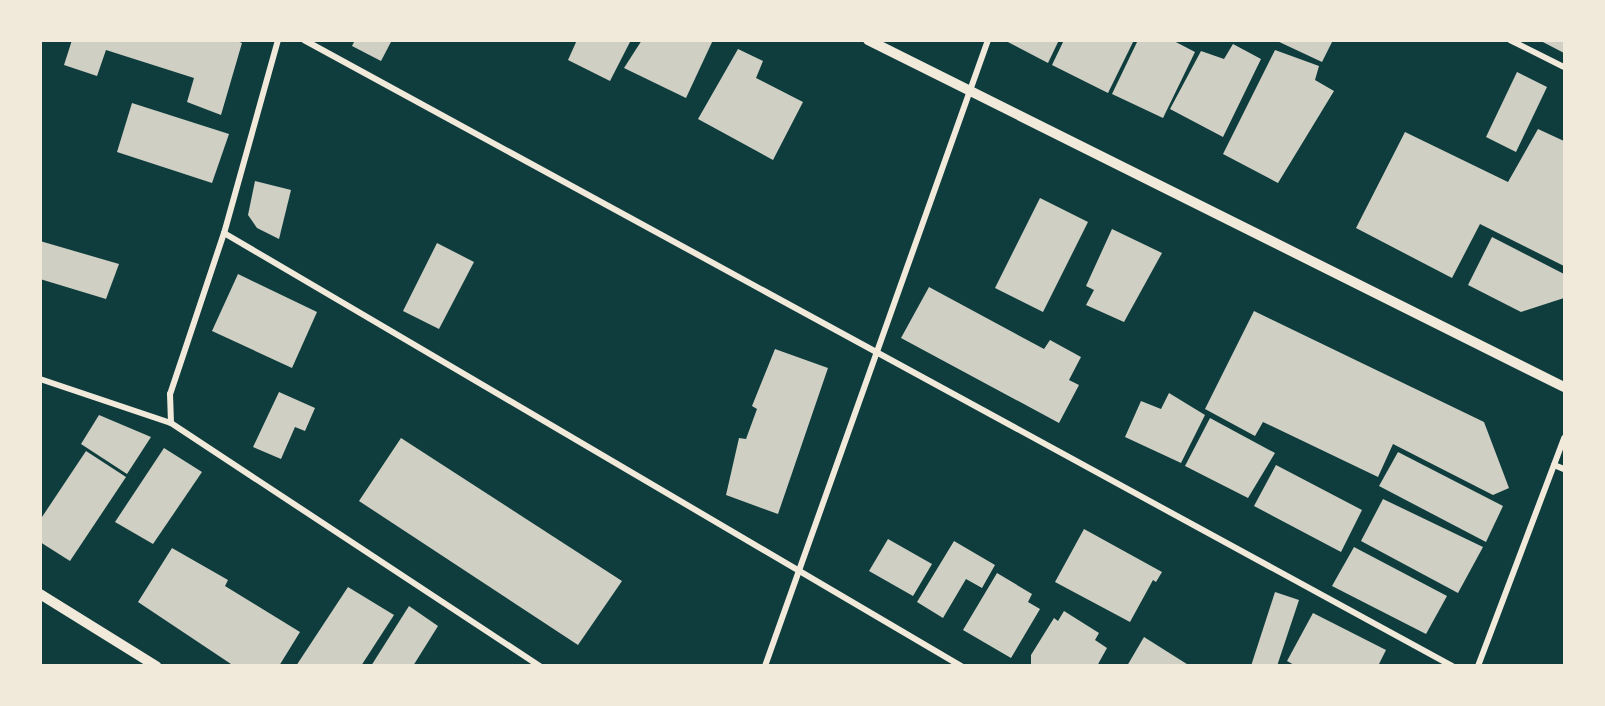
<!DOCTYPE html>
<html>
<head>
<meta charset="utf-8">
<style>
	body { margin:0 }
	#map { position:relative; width:1605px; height:706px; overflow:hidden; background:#0f3d3e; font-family:"Archivo Narrow",sans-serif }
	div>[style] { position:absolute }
	.building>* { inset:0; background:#cfcfc3 }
	.minor>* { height:6px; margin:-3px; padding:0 3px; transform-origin:3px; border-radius:3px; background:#f1e9da }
	.tertiary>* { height:10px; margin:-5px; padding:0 5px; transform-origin:5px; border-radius:5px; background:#f1e9da }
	span { translate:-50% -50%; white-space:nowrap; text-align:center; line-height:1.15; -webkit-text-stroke:4.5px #f1e9da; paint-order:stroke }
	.frame { position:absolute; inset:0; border:42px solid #f1e9da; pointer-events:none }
</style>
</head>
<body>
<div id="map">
	<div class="building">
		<i style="clip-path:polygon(72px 40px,234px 40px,242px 43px,221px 115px,187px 102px,194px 78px,106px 50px,97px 76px,64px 65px)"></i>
		<i style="clip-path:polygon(355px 40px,392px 40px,381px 61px,352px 46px)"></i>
		<i style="clip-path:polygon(577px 40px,631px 40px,610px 81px,568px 60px)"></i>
		<i style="clip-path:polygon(642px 40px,713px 40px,686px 98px,624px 68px)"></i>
		<i style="clip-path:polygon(1004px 40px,1059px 40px,1048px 63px)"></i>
		<i style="clip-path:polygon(1064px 40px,1134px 40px,1108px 93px,1052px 65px)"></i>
		<i style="clip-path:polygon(1138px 40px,1172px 40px,1195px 52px,1163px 118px,1112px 94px)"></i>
		<i style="clip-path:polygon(1275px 40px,1333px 40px,1322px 62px)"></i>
		<i style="clip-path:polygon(1539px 40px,1564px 40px,1564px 53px)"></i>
		<i style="clip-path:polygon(1233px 44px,1261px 59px,1223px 137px,1170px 109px,1201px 51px,1224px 59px)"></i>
		<i style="clip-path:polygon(738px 49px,763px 61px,756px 78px,803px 102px,773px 160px,698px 119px)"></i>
		<i style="clip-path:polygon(1275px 50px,1319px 66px,1315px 80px,1334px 91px,1278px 183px,1223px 154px)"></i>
		<i style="clip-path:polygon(1517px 72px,1547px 87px,1516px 152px,1486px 137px)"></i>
		<i style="clip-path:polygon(132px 103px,229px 134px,212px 183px,117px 152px)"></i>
		<i style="clip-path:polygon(1538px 129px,1564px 141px,1564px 266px,1480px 224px,1452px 278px,1356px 228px,1405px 132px,1508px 182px)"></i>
		<i style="clip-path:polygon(255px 181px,291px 190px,279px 239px,257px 228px,248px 215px)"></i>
		<i style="clip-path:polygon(1040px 198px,1088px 222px,1043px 312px,995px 288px)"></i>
		<i style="clip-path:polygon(1112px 229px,1162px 253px,1124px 322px,1086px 305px,1094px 290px,1086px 286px)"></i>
		<i style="clip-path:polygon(1492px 237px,1564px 274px,1564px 298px,1521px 312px,1468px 285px)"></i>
		<i style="clip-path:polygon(40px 241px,119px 264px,106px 299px,40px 279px)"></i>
		<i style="clip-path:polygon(437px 243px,474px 262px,439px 329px,403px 311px)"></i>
		<i style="clip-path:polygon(238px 274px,317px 312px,292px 368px,212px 331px)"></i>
		<i style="clip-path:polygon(929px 287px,1044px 349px,1050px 340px,1081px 357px,1069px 380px,1079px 385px,1059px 423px,901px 338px)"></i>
		<i style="clip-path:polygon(1254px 311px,1484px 422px,1509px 488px,1493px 495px,1393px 444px,1378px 477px,1263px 422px,1255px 436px,1205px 409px)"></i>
		<i style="clip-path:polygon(775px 349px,828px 368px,778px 514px,726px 495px,739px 438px,746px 439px,757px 409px,752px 406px)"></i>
		<i style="clip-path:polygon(279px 392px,315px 408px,305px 431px,295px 427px,281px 459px,253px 447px)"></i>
		<i style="clip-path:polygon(1169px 393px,1205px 415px,1181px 463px,1125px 437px,1141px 401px,1161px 409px)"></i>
		<i style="clip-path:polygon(99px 415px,151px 437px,127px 474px,81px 444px)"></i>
		<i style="clip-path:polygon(1210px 418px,1275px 453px,1248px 498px,1185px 466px)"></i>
		<i style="clip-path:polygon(401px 438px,622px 581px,578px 645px,359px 501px)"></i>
		<i style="clip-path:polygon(164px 448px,202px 472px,153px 544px,115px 522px)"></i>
		<i style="clip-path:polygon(86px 451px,126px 477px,70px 561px,40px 542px,40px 520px)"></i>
		<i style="clip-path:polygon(1398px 452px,1503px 506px,1486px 542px,1379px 486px)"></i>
		<i style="clip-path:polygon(1276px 465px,1362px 510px,1341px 552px,1254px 506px)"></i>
		<i style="clip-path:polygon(1383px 499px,1483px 547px,1458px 593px,1361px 541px)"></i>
		<i style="clip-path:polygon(1084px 529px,1162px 572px,1156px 582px,1153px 580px,1130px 622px,1055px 582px)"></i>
		<i style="clip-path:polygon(888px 539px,932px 564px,913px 596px,869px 571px)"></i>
		<i style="clip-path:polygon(954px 541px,995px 565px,982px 588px,966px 579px,943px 618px,917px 602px)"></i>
		<i style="clip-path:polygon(1354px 547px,1447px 596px,1426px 634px,1332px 586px)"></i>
		<i style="clip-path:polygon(172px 548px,228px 580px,225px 586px,300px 632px,279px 666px,234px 666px,138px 602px)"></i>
		<i style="clip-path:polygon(997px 573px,1032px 594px,1028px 602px,1040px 609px,1011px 658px,963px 630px)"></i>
		<i style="clip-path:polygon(348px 587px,394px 615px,361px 666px,296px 666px)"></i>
		<i style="clip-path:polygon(1275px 592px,1299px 600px,1277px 666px,1251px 666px)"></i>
		<i style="clip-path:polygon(409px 606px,438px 626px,413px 666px,371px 666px)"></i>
		<i style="clip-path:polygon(1064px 611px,1099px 633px,1095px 640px,1107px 648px,1097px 666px,1031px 666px,1031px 655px,1054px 618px,1058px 621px)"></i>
		<i style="clip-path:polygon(1313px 613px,1386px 650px,1378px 666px,1296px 666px,1287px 661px)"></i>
		<i style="clip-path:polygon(1144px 637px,1190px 666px,1127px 666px)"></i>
	</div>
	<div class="minor">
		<i style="left:278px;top:40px;width:200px;rotate:105.6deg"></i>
		<i style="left:224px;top:233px;width:170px;rotate:108.5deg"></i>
		<i style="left:170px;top:394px;width:29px;rotate:88deg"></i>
		<i style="left:171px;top:423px;width:442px;rotate:33.4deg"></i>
		<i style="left:304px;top:40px;width:1308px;rotate:28.6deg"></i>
		<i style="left:1510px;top:40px;width:60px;rotate:26.6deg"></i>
		<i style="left:224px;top:233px;width:855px;rotate:30.43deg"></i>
		<i style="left:40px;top:379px;width:138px;rotate:18.6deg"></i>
		<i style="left:1554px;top:465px;width:11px;rotate:22deg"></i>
		<i style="left:765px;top:666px;width:665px;rotate:-70.39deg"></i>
		<i style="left:1478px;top:666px;width:244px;rotate:-69.3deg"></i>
	</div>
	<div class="tertiary">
		<i style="left:868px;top:40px;width:778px;rotate:26.5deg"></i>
		<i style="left:40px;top:594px;width:137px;rotate:31.8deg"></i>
	</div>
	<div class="frame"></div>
</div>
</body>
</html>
